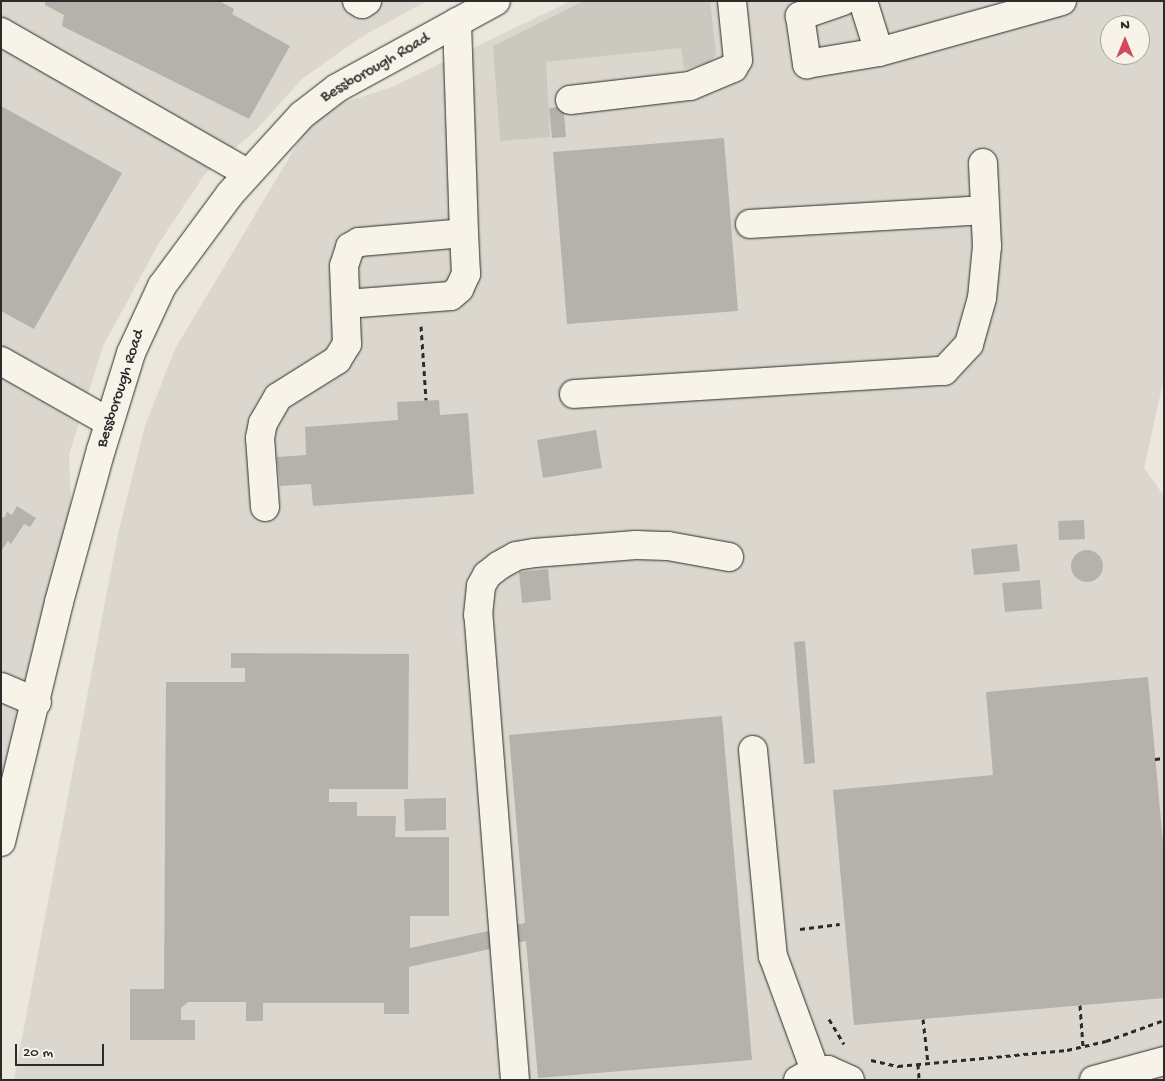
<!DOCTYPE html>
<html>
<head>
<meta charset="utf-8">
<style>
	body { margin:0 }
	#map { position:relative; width:1165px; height:1081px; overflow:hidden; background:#ebe7dd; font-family:"Gochi Hand",sans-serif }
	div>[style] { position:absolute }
	.built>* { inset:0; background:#dbd7ce }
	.green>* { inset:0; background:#cbc8bf }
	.building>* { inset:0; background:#b5b2ab }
	.round { border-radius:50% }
	.path>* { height:3px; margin-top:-1.5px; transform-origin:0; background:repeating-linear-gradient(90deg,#2b2b2b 0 5px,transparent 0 9px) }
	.roads { filter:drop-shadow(0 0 1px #2b2b2b) drop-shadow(0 0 1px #2b2b2b) }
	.minor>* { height:28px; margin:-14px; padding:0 14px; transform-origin:14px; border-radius:14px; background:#f7f3e8 }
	span { translate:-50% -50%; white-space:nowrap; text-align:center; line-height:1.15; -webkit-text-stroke:4px #f7f3e8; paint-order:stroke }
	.street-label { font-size:16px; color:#2b2b2b }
	.frame { position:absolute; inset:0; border:2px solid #2b2b2b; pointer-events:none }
	.north { position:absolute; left:1100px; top:15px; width:50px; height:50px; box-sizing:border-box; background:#f7f3e8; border:1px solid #a5a39c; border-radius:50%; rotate:0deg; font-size:14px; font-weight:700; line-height:20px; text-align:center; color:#2b2b2b }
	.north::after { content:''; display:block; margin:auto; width:18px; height:22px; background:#d1495b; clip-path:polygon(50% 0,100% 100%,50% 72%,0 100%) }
	.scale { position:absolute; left:15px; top:1044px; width:89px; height:22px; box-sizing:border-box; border:2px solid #2b2b2b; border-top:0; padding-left:6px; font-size:15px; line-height:18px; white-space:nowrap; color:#2b2b2b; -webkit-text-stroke:4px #f7f3e8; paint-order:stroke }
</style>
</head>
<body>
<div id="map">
	<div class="built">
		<i style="clip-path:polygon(1px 1px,427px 1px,363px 36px,303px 78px,255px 131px,205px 174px,159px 243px,103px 346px,69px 455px,73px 542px,1px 842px)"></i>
		<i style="clip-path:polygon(evenodd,571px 1px,1164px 1px,1164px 378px,1144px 468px,1164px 496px,1164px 1080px,14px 1080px,118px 534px,145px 426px,175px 349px,317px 111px,392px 87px,571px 1px,1110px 25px,1140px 25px,1140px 55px,1110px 55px,1110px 25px)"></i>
	</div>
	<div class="green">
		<i style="clip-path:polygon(584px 1px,710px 1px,716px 53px,711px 62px,684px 69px,681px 48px,546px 62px,550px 137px,500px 141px,493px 46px)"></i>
	</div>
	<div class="building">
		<i style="clip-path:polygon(45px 1px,219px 1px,234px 9px,232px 14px,290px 46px,249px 119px,62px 26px,64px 15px,45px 5px)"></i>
		<i style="clip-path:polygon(1px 106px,122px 173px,34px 329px,1px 311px)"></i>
		<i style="clip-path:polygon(570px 106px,571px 114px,564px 114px,566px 137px,552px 138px,549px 108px)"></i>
		<i style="clip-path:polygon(724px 138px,738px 311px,567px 324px,553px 152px)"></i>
		<i style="clip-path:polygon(439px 400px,440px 415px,468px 413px,474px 494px,313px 506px,311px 484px,280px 486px,277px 457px,306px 455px,305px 427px,398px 420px,397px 402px)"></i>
		<i style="clip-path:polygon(596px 430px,602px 468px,543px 478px,537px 440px)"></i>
		<i style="clip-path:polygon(17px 506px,36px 518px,30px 527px,24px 524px,11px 544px,8px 541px,1px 551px,1px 516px,4px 518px,7px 512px,12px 515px)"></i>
		<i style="clip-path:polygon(1084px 520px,1085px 539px,1059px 540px,1058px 521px)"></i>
		<i style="clip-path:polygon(1017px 544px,1020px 571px,974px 575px,971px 549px)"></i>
		<i class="round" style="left:1071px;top:550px;width:32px;height:32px"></i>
		<i style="clip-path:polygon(548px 569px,551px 600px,522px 603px,519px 572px)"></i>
		<i style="clip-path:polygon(1040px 580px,1042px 609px,1005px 612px,1002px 583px)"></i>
		<i style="clip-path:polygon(805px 641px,815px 763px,804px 764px,794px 642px)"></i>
		<i style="clip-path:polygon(231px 653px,409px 654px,408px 789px,329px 789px,329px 802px,357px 802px,357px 816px,396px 816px,395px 837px,449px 837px,449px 916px,410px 916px,410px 948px,525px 923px,509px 735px,722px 716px,752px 1060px,538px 1078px,526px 941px,409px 967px,409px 1014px,384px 1014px,384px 1003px,263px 1003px,263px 1021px,246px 1021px,246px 1002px,188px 1002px,181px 1008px,181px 1020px,195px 1020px,195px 1040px,130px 1040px,130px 989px,164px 989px,166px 682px,245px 682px,245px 668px,231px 668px)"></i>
		<i style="clip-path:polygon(1148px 677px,1164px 854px,1164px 998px,854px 1025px,833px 790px,993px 775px,986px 692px)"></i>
		<i style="clip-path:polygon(446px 798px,446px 830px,405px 831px,404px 799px)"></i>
	</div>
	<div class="path">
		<i style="left:421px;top:326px;width:74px;rotate:86.1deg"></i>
		<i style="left:1155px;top:759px;width:9px;rotate:-6deg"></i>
		<i style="left:800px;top:929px;width:40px;rotate:-7.1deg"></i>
		<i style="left:1080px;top:1005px;width:42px;rotate:85.9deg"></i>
		<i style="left:829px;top:1019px;width:29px;rotate:59deg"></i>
		<i style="left:923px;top:1019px;width:44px;rotate:83.5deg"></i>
		<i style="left:871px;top:1060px;width:28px;rotate:13deg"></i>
		<i style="left:898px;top:1066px;width:170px;rotate:-5.4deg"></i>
		<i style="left:1067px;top:1050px;width:40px;rotate:-13deg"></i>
		<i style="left:1106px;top:1041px;width:62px;rotate:-19.9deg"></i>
		<i style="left:918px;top:1064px;width:16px;rotate:86deg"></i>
	</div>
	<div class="roads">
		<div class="minor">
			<i style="left:357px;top:1px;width:6px;rotate:31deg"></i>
			<i style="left:362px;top:4px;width:6px;rotate:-31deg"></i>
			<i style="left:843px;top:1px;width:46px;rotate:160.8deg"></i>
			<i style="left:800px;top:16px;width:49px;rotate:81.7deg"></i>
			<i style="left:807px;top:64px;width:73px;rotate:-9.5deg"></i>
			<i style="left:879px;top:52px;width:190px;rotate:-15.6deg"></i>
			<i style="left:863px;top:1px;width:53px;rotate:72.6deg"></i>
			<i style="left:1px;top:32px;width:284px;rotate:29.8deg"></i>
			<i style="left:570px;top:100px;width:121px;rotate:-6.7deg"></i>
			<i style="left:690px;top:86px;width:47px;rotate:-22.7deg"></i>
			<i style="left:733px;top:68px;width:9px;rotate:-58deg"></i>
			<i style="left:738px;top:60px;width:59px;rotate:-95.8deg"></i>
			<i style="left:750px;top:224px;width:235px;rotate:-3.4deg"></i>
			<i style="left:346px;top:304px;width:105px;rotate:-4.4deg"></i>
			<i style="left:451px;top:296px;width:11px;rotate:-41deg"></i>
			<i style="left:459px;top:289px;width:17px;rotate:-65deg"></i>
			<i style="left:466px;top:274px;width:41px;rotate:-92.8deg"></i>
			<i style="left:1px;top:361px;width:124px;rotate:29.5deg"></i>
			<i style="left:574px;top:394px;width:371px;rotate:-3.6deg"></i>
			<i style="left:944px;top:371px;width:37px;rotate:-47deg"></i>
			<i style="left:969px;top:344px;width:48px;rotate:-74.2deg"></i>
			<i style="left:982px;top:298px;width:52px;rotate:-84.5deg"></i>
			<i style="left:987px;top:246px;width:83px;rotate:-92.8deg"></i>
			<i style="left:265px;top:507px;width:69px;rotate:-94.1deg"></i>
			<i style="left:260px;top:438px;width:15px;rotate:-79deg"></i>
			<i style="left:263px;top:423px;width:30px;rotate:-60deg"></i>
			<i style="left:278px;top:397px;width:70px;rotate:-32.1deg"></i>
			<i style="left:337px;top:360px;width:19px;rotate:-58deg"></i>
			<i style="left:347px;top:344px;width:78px;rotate:-92.2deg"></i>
			<i style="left:344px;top:266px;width:20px;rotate:-72deg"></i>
			<i style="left:350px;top:247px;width:10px;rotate:-29deg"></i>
			<i style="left:359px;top:242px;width:105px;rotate:-4.9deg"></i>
			<i style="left:464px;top:233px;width:211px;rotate:-91.9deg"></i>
			<i style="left:1px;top:687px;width:39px;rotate:23deg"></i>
			<i style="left:753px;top:750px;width:207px;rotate:84.5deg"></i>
			<i style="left:773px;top:956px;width:121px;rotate:69.8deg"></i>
			<i style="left:1px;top:842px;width:247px;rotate:-76.4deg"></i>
			<i style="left:59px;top:602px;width:158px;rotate:-74.6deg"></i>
			<i style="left:101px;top:450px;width:102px;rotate:-72.8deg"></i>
			<i style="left:131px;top:353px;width:74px;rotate:-65.2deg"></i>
			<i style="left:162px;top:286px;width:114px;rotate:-53.5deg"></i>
			<i style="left:230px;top:194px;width:107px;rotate:-47.7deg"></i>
			<i style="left:302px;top:115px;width:44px;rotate:-37.6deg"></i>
			<i style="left:337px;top:88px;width:181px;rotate:-28.7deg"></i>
			<i style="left:515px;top:1080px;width:466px;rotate:-94.5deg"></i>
			<i style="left:478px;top:615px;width:29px;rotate:-84deg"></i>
			<i style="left:481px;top:586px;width:13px;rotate:-61deg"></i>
			<i style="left:487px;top:575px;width:16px;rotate:-38deg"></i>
			<i style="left:500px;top:565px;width:18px;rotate:-29deg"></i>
			<i style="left:516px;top:556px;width:18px;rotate:-9deg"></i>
			<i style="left:534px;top:553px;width:102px;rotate:-4.5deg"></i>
			<i style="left:636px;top:545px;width:32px;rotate:2deg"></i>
			<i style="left:668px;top:546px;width:62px;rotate:10.2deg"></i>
			<i style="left:798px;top:1080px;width:20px;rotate:-30deg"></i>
			<i style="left:815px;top:1070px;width:13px"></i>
			<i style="left:828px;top:1070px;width:24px;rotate:24deg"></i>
			<i style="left:1094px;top:1080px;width:73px;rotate:-15.2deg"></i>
		</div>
	</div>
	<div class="street-label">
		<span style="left:376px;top:69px;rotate:-30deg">Bessborough Road</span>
		<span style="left:122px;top:389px;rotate:-72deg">Bessborough Road</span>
	</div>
	<div class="frame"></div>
	<div class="north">N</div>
	<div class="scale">20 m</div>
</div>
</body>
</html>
